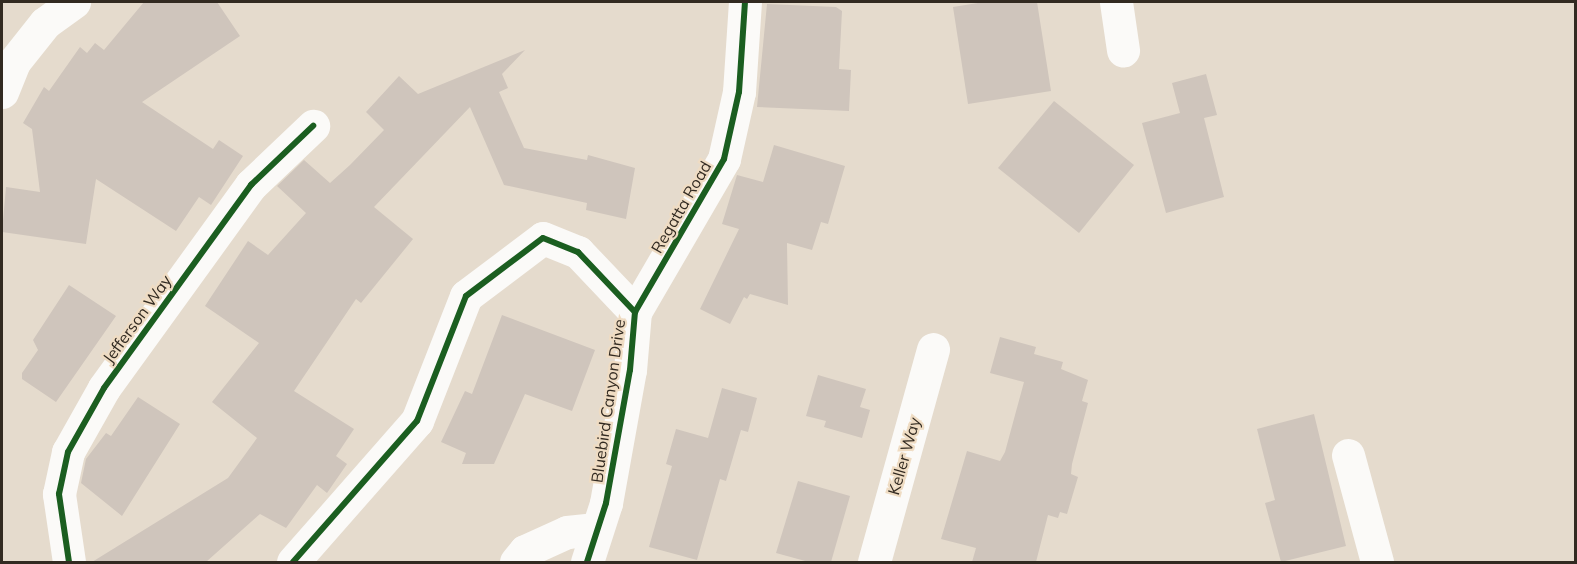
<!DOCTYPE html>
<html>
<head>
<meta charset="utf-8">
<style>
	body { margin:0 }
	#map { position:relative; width:1577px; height:564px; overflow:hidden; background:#e5dbcd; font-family:Mulish,sans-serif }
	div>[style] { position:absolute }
	.building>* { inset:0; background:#cfc5bc }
	.minor>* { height:33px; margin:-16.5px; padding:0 16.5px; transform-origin:16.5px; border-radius:16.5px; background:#fbfaf8 }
	.cycleway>* { height:6px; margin:-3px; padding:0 3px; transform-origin:3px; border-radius:3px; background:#1b5e20 }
	span { translate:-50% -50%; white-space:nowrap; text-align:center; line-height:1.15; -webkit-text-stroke:4.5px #efdcc3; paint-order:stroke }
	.street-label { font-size:16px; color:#322a21 }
	.frame { position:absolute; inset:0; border:3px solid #322a21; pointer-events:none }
</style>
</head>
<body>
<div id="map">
	<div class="building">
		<i style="clip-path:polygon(144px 2px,217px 2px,240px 36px,142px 102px,213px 149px,219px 140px,243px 156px,211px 205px,199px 197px,176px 231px,96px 179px,86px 244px,2px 232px,6px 187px,40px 192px,32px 129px,23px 123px,44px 87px,49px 91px,80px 47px,87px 53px,95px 43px,104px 50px)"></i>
		<i style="clip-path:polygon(984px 2px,1037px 2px,1051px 91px,968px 104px,953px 7px)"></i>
		<i style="clip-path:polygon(767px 4px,836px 7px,842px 11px,839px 69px,851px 70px,849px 111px,757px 107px)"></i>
		<i style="clip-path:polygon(525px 50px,502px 74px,508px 88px,499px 92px,524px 148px,587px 160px,588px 155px,635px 168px,626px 219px,586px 210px,587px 203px,504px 185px,470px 107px,374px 207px,413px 239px,361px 303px,356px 299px,294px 391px,354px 429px,336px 456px,347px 464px,327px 493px,317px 485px,286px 528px,260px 514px,206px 562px,92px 562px,228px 478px,257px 438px,212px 402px,259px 343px,205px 306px,248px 241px,268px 255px,306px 213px,277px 186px,304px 160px,330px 183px,350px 165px,384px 130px,366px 112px,399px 76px,418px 94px)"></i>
		<i style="clip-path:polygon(1206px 74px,1217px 115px,1204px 118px,1224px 197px,1166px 213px,1142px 123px,1180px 113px,1172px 83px)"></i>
		<i style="clip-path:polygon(1054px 101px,1134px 165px,1079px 233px,998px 168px)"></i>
		<i style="clip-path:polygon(774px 145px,845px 166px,828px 224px,821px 222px,812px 250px,787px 243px,788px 305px,750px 294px,747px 299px,744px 297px,730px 324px,700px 309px,739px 229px,722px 224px,737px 175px,763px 182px)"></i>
		<i style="clip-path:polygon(69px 285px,116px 316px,56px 402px,22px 379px,22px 373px,38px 350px,33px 340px)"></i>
		<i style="clip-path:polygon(502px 315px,595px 350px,572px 411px,525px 394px,494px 464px,462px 464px,466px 453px,441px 442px,465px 391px,472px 394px)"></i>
		<i style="clip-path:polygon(1000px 337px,1036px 347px,1034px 354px,1063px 362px,1061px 369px,1088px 380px,1082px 401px,1088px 403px,1072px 464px,1071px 474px,1078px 477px,1067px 514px,1060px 512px,1058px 518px,1048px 515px,1036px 562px,972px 562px,976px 548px,941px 539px,967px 451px,1000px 461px,1005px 452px,1024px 382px,990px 373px)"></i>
		<i style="clip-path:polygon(818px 375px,866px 389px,860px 407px,870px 410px,862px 438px,824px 427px,826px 421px,806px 416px)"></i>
		<i style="clip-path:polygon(722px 388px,757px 398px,748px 432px,741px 430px,726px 481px,720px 479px,697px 560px,649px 547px,672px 466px,666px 464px,676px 429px,708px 438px)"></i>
		<i style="clip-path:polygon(138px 397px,180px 424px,122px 516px,81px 483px,86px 459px,106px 433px,111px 436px)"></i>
		<i style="clip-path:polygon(1314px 414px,1346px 546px,1281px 562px,1265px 503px,1275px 500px,1257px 429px)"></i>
		<i style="clip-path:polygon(798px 481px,850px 496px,831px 562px,809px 562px,776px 553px)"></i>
	</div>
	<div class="minor">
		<i style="left:1116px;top:2px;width:49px;rotate:81.7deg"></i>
		<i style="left:2px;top:92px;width:32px;rotate:-68deg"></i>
		<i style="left:14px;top:62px;width:50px;rotate:-51.5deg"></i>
		<i style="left:45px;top:23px;width:36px;rotate:-36deg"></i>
		<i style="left:1348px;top:455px;width:111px;rotate:74.8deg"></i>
		<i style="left:69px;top:562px;width:69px;rotate:-98.4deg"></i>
		<i style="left:59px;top:494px;width:43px;rotate:-77.9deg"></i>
		<i style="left:68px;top:452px;width:73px;rotate:-60.6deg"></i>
		<i style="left:104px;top:388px;width:251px;rotate:-54.1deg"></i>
		<i style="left:251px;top:185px;width:86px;rotate:-43.6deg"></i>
		<i style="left:293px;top:562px;width:188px;rotate:-48.7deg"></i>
		<i style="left:417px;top:421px;width:134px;rotate:-68.6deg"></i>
		<i style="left:466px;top:296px;width:96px;rotate:-37deg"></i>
		<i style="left:543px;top:238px;width:38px;rotate:22deg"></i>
		<i style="left:578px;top:252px;width:83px;rotate:46.5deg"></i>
		<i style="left:516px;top:562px;width:14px;rotate:-51deg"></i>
		<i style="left:525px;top:551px;width:46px;rotate:-24.3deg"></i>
		<i style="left:567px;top:532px;width:29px;rotate:-6deg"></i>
		<i style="left:587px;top:562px;width:62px;rotate:-72.1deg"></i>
		<i style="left:606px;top:503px;width:135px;rotate:-79.8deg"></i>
		<i style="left:630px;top:370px;width:58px;rotate:-85.1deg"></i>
		<i style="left:635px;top:312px;width:177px;rotate:-59.8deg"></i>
		<i style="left:724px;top:159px;width:69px;rotate:-77.4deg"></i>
		<i style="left:739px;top:92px;width:90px;rotate:-86.2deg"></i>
		<i style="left:874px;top:562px;width:221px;rotate:-74.5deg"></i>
	</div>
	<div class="cycleway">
		<i style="left:69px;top:562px;width:69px;rotate:-98.4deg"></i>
		<i style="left:59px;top:494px;width:43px;rotate:-77.9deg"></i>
		<i style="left:68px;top:452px;width:73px;rotate:-60.6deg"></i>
		<i style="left:104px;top:388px;width:251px;rotate:-54.1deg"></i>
		<i style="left:251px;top:185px;width:86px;rotate:-43.6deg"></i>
		<i style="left:293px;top:562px;width:188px;rotate:-48.7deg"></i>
		<i style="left:417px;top:421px;width:134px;rotate:-68.6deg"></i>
		<i style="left:466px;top:296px;width:96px;rotate:-37deg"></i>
		<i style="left:543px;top:238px;width:38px;rotate:22deg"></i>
		<i style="left:578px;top:252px;width:83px;rotate:46.5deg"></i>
		<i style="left:587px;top:562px;width:62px;rotate:-72.1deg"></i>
		<i style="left:606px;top:503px;width:135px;rotate:-79.8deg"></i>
		<i style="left:630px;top:370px;width:58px;rotate:-85.1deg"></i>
		<i style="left:635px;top:312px;width:177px;rotate:-59.8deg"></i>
		<i style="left:724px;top:159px;width:69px;rotate:-77.4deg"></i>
		<i style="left:739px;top:92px;width:90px;rotate:-86.2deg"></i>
	</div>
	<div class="street-label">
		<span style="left:681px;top:207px;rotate:-60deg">Regatta Road</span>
		<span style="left:137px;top:319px;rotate:-54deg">Jefferson Way</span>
		<span style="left:608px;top:401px;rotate:-82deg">Bluebird Canyon Drive</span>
		<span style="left:904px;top:456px;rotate:-74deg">Keller Way</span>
	</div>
	<div class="frame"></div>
</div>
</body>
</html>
